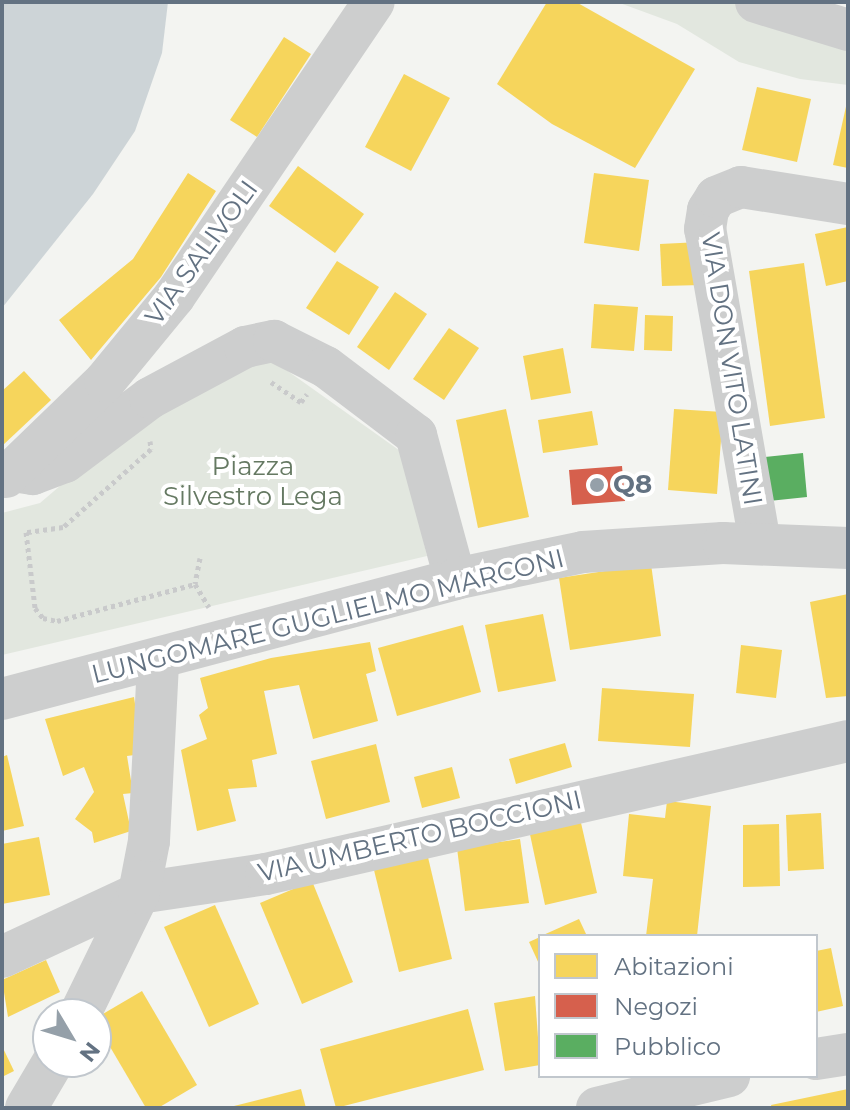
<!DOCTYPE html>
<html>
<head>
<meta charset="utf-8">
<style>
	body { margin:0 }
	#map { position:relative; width:850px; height:1110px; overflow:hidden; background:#f3f4f1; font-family:Montserrat,sans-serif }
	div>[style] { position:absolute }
	.green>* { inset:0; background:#e2e7df }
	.water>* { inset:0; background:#cdd4d7 }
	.homes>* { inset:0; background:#f6d55c }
	.shops>* { inset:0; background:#d6604d }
	.public>* { inset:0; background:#5aae61 }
	.path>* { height:5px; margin-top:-2.5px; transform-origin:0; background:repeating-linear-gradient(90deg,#c9cacb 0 4px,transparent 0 8px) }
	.minor>* { height:42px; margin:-21px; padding:0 21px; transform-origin:21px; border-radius:21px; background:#cdcece }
	.dots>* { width:22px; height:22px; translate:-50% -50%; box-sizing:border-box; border:4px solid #fff; border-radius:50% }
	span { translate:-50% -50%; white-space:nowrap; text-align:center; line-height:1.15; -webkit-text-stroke:8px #fff; paint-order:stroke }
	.street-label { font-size:26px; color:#637282 }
	.park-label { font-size:26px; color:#657962 }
	.poi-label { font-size:26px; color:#637282; font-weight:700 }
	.left { translate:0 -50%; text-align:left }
	.frame { position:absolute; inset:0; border:4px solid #637282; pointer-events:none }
	.legend { position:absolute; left:538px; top:934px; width:280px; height:144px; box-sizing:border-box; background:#fff; border:2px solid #c1c7cd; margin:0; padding:10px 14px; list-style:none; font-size:24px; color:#637282 }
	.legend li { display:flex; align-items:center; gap:16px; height:40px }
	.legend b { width:40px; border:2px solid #c1c7cd }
	.north { position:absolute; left:32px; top:998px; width:80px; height:80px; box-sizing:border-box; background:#fff; border:2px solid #c1c7cd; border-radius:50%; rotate:128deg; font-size:22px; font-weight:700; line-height:32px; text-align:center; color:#637282 }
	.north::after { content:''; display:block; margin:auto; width:28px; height:36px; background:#95a0a9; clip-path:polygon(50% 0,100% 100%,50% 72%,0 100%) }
</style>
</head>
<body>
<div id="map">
	<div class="green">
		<i style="clip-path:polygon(617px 2px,823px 2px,848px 9px,848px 85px,800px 79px,739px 62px,677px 24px)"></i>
		<i style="clip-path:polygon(261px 352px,403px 453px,427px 556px,2px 655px,2px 513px,40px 503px,155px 405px)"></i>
	</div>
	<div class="water">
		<i style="clip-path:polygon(2px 2px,168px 2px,162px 53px,135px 131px,93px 194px,2px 308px)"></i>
	</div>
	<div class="homes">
		<i style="clip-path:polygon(547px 2px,576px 2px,695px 69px,635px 168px,552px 124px,497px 84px)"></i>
		<i style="clip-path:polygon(284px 37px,311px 54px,257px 137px,230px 120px)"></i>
		<i style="clip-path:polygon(404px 74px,450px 98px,411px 171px,365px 147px)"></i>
		<i style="clip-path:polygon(757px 87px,811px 99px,797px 162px,742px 150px)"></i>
		<i style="clip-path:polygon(847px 102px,848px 102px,848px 168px,833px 165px)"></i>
		<i style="clip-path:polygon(298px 166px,364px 214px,335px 253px,269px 206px)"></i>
		<i style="clip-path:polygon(188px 173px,216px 191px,161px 277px,91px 360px,59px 320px,133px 259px)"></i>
		<i style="clip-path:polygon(594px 173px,649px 180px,639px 251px,584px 243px)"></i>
		<i style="clip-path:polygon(848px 227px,848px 281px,826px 286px,815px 234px)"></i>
		<i style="clip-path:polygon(700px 242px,702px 285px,662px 286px,660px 244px)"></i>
		<i style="clip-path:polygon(337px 261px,379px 287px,349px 335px,306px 308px)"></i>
		<i style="clip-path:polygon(804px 263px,825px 418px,770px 426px,749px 271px)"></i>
		<i style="clip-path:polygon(395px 292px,427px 314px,389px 370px,357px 347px)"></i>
		<i style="clip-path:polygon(594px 304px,638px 307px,634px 351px,591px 348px)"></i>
		<i style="clip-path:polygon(645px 315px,673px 316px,672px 351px,644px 350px)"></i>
		<i style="clip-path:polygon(449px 328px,479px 348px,444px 400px,413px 379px)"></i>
		<i style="clip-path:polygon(563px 348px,571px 393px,531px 400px,523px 356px)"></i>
		<i style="clip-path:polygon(24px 371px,51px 400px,2px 446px,2px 391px)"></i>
		<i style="clip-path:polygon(506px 409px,529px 517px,478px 528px,456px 420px)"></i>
		<i style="clip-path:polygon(674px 409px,723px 412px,717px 494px,668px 490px)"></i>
		<i style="clip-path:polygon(592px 411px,598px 445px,543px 453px,538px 420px)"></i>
		<i style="clip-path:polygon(651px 564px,661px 636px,570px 650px,559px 578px)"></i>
		<i style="clip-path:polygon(848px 594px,848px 696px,826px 698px,810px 602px)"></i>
		<i style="clip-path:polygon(543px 614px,556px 681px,498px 692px,485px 625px)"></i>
		<i style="clip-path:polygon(463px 625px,481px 692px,397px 716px,378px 648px)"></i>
		<i style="clip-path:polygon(370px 642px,376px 671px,366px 674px,378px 721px,313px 739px,299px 685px,264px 691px,277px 754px,252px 760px,257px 787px,228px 789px,236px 821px,197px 831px,181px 750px,207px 739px,199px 715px,208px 708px,200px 678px,271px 658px)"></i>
		<i style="clip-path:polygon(741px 645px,782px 650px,776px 698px,736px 693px)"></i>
		<i style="clip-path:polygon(602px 688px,694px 694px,690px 747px,598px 741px)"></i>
		<i style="clip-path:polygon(134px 697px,142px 754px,127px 756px,133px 793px,123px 794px,131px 831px,94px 843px,92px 832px,75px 819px,94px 792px,84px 767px,63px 776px,45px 719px)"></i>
		<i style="clip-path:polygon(565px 743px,572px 767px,516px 784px,509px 759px)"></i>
		<i style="clip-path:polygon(376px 744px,390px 802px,326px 819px,311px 761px)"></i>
		<i style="clip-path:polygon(7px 755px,24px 826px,2px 831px,2px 757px)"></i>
		<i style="clip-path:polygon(452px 767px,460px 798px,422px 808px,414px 777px)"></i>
		<i style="clip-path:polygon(667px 801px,711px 806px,697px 936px,646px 936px,653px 879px,623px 876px,629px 814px,665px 818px)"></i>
		<i style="clip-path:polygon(821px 813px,824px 869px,788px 871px,786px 815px)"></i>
		<i style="clip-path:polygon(579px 814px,597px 893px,545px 905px,528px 825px)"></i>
		<i style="clip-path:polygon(779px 824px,780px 886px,743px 887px,743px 825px)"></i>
		<i style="clip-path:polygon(39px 837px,50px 895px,2px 904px,2px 844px)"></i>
		<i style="clip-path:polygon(520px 839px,529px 903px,465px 911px,457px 848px)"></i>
		<i style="clip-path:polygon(427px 853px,452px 959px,399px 972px,373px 866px)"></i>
		<i style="clip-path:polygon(312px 881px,353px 982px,302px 1004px,260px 903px)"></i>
		<i style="clip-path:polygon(215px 905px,259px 1004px,209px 1027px,164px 927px)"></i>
		<i style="clip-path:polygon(579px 919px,587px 936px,541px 936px)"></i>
		<i style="clip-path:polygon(540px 937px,540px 966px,529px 942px)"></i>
		<i style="clip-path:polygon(831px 948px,843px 1006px,816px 1012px,816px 951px)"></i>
		<i style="clip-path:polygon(46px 960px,60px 992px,8px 1017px,2px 980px)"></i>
		<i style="clip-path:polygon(142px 991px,197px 1085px,158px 1108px,146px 1108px,96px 1023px,96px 1018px)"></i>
		<i style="clip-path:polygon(535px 996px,540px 1065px,505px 1071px,494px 1003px)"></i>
		<i style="clip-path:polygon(468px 1009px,484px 1070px,336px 1108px,320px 1049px)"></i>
		<i style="clip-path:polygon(2px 1046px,14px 1071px,2px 1077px)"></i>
		<i style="clip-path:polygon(301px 1089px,306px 1108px,230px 1108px,230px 1107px)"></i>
		<i style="clip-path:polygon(848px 1089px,848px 1108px,772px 1108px,771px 1105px)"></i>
	</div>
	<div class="shops">
		<i style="clip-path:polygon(622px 466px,625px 501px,572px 505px,569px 470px)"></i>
	</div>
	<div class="public">
		<i style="clip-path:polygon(803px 453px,807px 497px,769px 501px,765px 457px)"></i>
	</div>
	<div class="path">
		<i style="left:271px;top:382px;width:36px;rotate:34deg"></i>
		<i style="left:301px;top:402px;width:10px;rotate:-53deg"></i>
		<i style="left:150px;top:441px;width:8px;rotate:83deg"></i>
		<i style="left:151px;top:449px;width:118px;rotate:138.4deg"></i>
		<i style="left:63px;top:527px;width:37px;rotate:172deg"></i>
		<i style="left:26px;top:532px;width:77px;rotate:83.2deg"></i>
		<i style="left:35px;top:608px;width:13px;rotate:51deg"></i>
		<i style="left:43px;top:618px;width:14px;rotate:12deg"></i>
		<i style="left:57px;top:621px;width:143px;rotate:-15deg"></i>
		<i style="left:200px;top:558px;width:26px;rotate:101deg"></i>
		<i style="left:195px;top:584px;width:27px;rotate:59deg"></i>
	</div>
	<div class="minor">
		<i style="left:756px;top:2px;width:96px;rotate:16.9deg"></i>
		<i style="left:13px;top:471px;width:20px;rotate:9deg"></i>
		<i style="left:33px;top:474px;width:34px;rotate:-21deg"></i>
		<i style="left:65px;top:462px;width:106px;rotate:-37deg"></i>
		<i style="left:150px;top:398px;width:108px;rotate:-28.2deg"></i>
		<i style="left:245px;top:347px;width:30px;rotate:-12deg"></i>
		<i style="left:274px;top:341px;width:58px;rotate:26.6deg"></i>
		<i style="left:326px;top:367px;width:113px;rotate:37.1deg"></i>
		<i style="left:416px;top:435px;width:149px;rotate:74.8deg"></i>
		<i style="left:6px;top:477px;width:138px;rotate:-44.1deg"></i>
		<i style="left:105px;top:381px;width:109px;rotate:-50.6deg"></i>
		<i style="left:174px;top:297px;width:356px;rotate:-55.9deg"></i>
		<i style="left:760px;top:543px;width:319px;rotate:-99.9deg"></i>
		<i style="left:705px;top:229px;width:19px;rotate:-81deg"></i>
		<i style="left:708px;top:210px;width:15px;rotate:-58deg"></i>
		<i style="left:716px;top:197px;width:27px;rotate:-22deg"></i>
		<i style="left:741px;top:187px;width:108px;rotate:9deg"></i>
		<i style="left:2px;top:699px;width:469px;rotate:-14.8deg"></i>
		<i style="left:455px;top:579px;width:131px;rotate:-11.9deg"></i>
		<i style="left:583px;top:552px;width:140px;rotate:-3.7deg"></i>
		<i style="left:723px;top:543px;width:125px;rotate:2.3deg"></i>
		<i style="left:2px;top:957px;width:151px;rotate:-25deg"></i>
		<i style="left:139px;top:893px;width:128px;rotate:-8.5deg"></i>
		<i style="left:266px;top:874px;width:597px;rotate:-12.87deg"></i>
		<i style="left:80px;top:1014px;width:135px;rotate:-64deg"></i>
		<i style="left:139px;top:893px;width:53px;rotate:-79.1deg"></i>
		<i style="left:149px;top:841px;width:180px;rotate:-87.1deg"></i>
		<i style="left:816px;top:1059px;width:32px;rotate:-9deg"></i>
		<i style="left:26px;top:1108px;width:53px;rotate:-59.6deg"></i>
		<i style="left:597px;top:1108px;width:136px;rotate:-13.6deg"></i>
	</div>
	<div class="dots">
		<i style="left:597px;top:485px;background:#95a0a9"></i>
	</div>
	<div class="street-label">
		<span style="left:202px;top:253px;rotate:-54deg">VIA SALIVOLI</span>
		<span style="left:731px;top:369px;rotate:81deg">VIA DON VITO LATINI</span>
		<span style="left:328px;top:617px;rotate:-14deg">LUNGOMARE GUGLIELMO MARCONI</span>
		<span style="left:420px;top:837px;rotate:-13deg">VIA UMBERTO BOCCIONI</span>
	</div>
	<div class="park-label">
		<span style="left:253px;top:482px">Piazza<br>Silvestro Lega</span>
	</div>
	<div class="poi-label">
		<span class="left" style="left:613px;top:485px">Q8</span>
	</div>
	<div class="frame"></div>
	<ul class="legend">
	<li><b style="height:22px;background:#f6d55c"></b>Abitazioni</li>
	<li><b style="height:22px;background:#d6604d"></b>Negozi</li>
	<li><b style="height:22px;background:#5aae61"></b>Pubblico</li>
	</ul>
	<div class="north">N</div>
</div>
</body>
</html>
